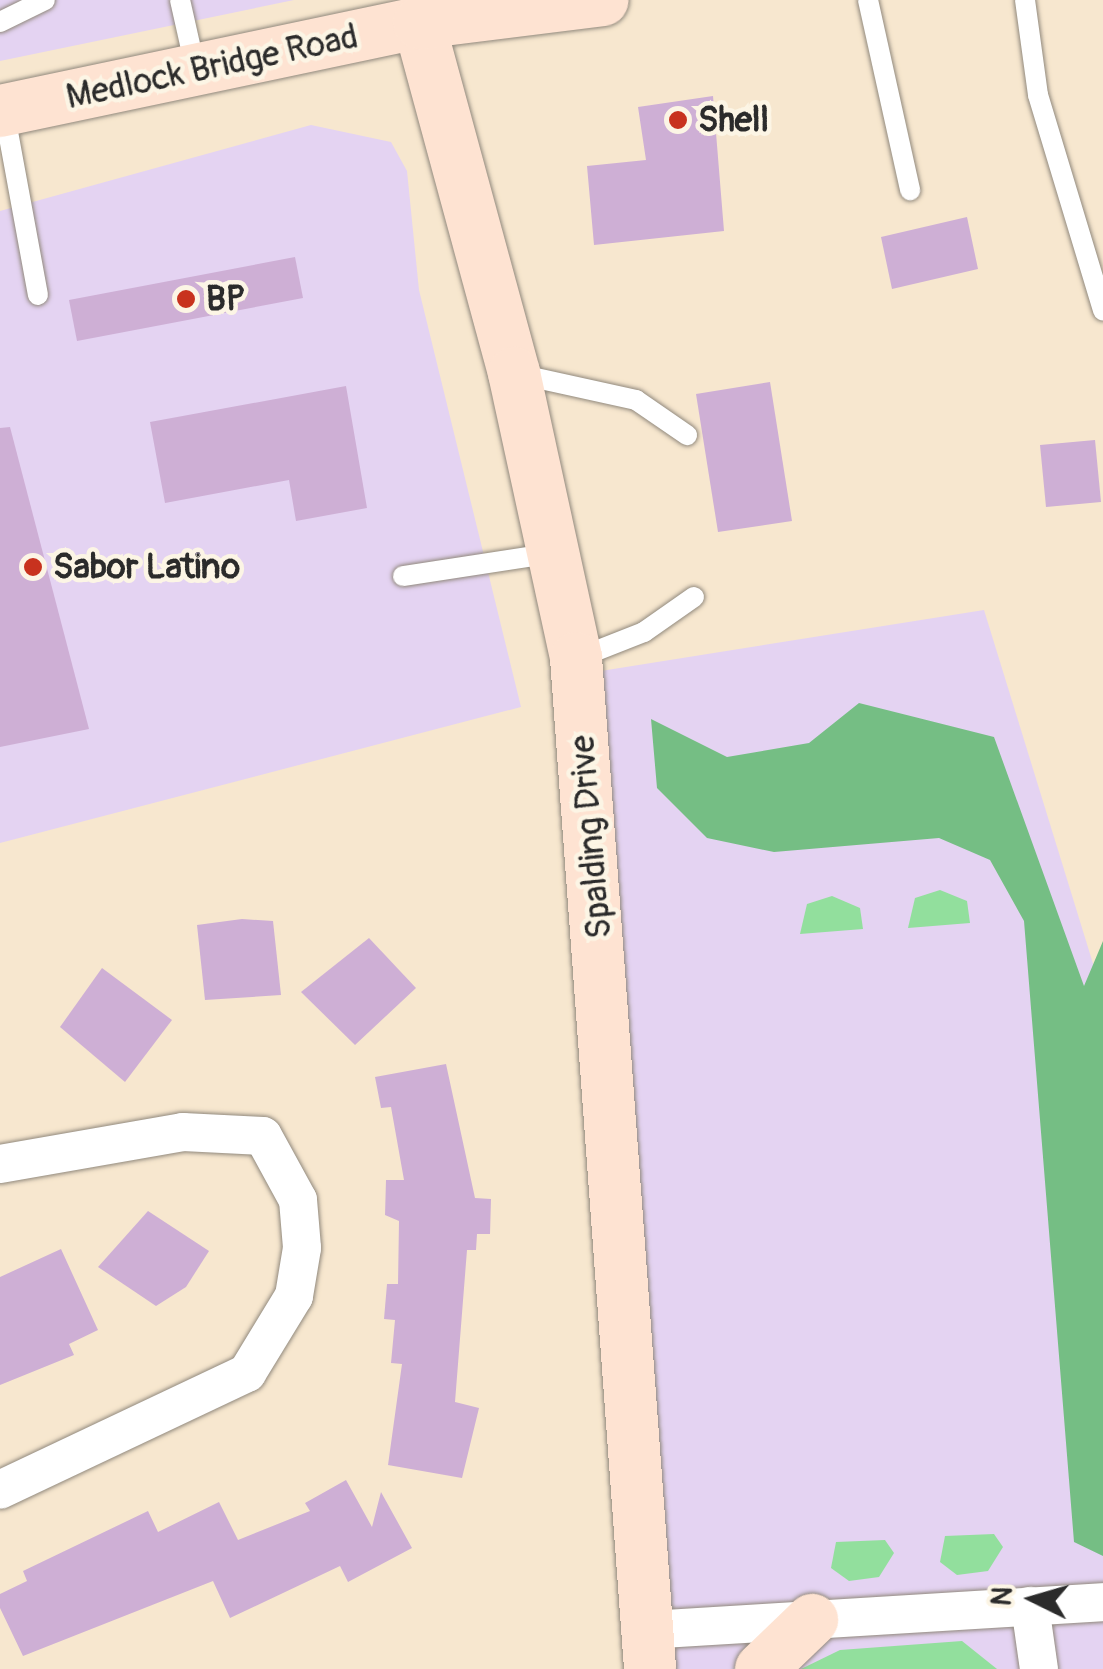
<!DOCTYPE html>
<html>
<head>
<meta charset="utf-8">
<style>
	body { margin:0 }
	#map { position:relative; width:1103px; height:1669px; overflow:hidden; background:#f7e7cf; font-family:Pangolin,sans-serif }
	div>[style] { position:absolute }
	.built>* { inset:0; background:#e4d3f2 }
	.green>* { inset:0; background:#92df9d }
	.forest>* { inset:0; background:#75be84 }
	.building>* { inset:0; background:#ceafd5 }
	.roads { filter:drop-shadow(0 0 2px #91897d) drop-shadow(0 0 2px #91897d) }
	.service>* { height:20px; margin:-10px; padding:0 10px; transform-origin:10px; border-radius:10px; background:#fff }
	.minor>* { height:38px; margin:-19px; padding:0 19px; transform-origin:19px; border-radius:19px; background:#fff }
	.secondary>* { height:52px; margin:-26px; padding:0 26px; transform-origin:26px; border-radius:26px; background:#fee3d2 }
	.dots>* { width:28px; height:28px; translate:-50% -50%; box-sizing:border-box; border:5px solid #fcf5e5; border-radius:50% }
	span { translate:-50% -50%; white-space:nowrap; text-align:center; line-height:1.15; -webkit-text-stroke:9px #fcf5e5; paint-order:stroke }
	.street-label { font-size:35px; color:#2b2b2b }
	.poi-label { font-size:35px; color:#2b2b2b; font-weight:700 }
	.left { translate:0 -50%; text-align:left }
	.north { position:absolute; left:983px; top:1549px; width:100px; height:100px; -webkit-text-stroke:8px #fcf5e5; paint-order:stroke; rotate:275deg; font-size:28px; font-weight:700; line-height:40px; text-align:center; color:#2b2b2b }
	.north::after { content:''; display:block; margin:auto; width:35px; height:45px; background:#2b2b2b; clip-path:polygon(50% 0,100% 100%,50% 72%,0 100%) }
</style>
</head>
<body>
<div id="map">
	<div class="built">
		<i style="clip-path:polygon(0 0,294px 0,0 61px)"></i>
		<i style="clip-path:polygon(311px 125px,391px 142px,407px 171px,419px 290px,521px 707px,0 843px,0 211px)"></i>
		<i style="clip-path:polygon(984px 610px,1103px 996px,1103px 1669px,650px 1669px,582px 674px)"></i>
	</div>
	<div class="green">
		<i style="clip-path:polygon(940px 890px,967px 901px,970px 923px,908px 928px,915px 898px)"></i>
		<i style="clip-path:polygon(832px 896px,860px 908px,863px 929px,800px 934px,807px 904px)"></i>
		<i style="clip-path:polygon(994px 1534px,1003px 1547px,988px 1571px,957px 1575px,940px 1562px,945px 1536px)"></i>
		<i style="clip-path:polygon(885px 1540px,894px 1553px,879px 1577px,849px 1581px,831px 1568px,836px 1542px)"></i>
		<i style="clip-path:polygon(962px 1641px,997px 1669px,801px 1669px,840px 1650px)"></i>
	</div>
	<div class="forest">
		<i style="clip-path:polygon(859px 703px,994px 737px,1084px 986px,1103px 941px,1103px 1556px,1074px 1542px,1024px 921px,990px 860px,939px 838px,774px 852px,707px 838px,657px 788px,651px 719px,727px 757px,809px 743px)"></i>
	</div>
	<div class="building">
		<i style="clip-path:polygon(713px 96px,724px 231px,594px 245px,587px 166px,646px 160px,638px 107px)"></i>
		<i style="clip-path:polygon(967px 217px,978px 269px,892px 289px,881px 237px)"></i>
		<i style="clip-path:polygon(295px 257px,303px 298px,77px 341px,69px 300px)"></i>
		<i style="clip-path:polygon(770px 382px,792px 521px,718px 532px,696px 394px)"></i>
		<i style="clip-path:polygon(346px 386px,367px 508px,296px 521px,289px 480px,165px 503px,150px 422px)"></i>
		<i style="clip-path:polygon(10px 427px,89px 729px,0 747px,0 428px)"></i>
		<i style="clip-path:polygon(1095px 440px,1101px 502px,1046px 507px,1040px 445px)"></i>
		<i style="clip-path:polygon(242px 919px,273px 921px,281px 995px,205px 1000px,197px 925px)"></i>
		<i style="clip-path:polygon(369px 938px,416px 988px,355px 1045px,301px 992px)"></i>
		<i style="clip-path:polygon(102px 968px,172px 1020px,125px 1082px,60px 1027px)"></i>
		<i style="clip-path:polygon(446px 1064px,475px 1198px,491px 1199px,490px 1234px,477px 1234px,476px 1250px,467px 1250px,455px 1402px,479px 1408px,462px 1478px,388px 1465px,402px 1364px,391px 1363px,395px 1320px,384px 1319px,387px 1284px,398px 1284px,399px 1221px,385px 1215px,386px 1180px,404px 1180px,391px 1107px,381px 1108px,375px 1077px)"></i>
		<i style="clip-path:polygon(148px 1211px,209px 1251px,186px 1287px,156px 1306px,98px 1267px)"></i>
		<i style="clip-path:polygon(61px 1249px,98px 1330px,69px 1344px,74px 1355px,0 1385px,0 1277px)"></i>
		<i style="clip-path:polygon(346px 1480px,372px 1527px,381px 1492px,412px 1548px,348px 1582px,340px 1566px,230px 1618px,213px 1581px,23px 1656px,0 1608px,0 1594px,27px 1581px,23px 1571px,148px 1511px,158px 1532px,219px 1502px,238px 1540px,310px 1511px,305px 1503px)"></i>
	</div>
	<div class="roads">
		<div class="service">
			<i style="left:180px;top:0;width:73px;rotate:77.3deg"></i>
			<i style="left:868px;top:0;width:195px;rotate:77.5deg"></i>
			<i style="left:1025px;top:0;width:96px;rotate:82.2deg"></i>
			<i style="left:1038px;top:95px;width:225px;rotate:73.2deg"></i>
			<i style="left:0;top:22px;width:50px;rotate:-26.1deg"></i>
			<i style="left:4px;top:110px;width:188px;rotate:79.6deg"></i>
			<i style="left:518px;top:374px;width:121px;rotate:12.4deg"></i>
			<i style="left:636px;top:400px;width:62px;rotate:34.5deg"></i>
			<i style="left:403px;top:576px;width:153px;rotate:-8.7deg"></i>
			<i style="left:578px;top:658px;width:71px;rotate:-21.5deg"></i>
			<i style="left:644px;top:632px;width:61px;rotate:-35deg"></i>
		</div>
		<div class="minor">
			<i style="left:0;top:1164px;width:186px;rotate:-9.9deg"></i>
			<i style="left:183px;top:1132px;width:80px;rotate:2.9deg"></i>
			<i style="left:263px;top:1136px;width:73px;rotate:61.3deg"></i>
			<i style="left:298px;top:1200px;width:48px;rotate:85.2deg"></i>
			<i style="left:302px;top:1248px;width:49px;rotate:99.5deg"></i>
			<i style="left:294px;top:1296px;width:90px;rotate:121.4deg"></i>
			<i style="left:247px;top:1373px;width:273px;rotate:154.7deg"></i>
			<i style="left:1030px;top:1606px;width:64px;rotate:81.9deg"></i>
			<i style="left:648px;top:1630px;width:456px;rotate:-3.5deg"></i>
		</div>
		<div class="secondary">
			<i style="left:419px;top:23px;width:363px;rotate:74.8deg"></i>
			<i style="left:514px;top:373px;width:292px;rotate:77.7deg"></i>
			<i style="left:576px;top:658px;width:1014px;rotate:85.81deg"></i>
			<i style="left:0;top:111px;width:428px;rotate:-11.9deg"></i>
			<i style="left:419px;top:23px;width:185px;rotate:-7.1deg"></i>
			<i style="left:761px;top:1669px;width:71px;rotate:-43.9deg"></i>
		</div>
	</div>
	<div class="dots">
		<i style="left:678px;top:120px;background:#c8321e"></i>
		<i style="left:186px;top:299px;background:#c8321e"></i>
		<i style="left:33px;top:567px;background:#c8321e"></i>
	</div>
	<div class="street-label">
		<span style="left:212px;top:67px;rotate:-12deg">Medlock Bridge Road</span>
		<span style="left:591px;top:837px;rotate:-95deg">Spalding Drive</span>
	</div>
	<div class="poi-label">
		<span class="left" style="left:698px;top:120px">Shell</span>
		<span class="left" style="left:206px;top:299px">BP</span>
		<span class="left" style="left:53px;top:567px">Sabor Latino</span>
	</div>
	<div class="north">N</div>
</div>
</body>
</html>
